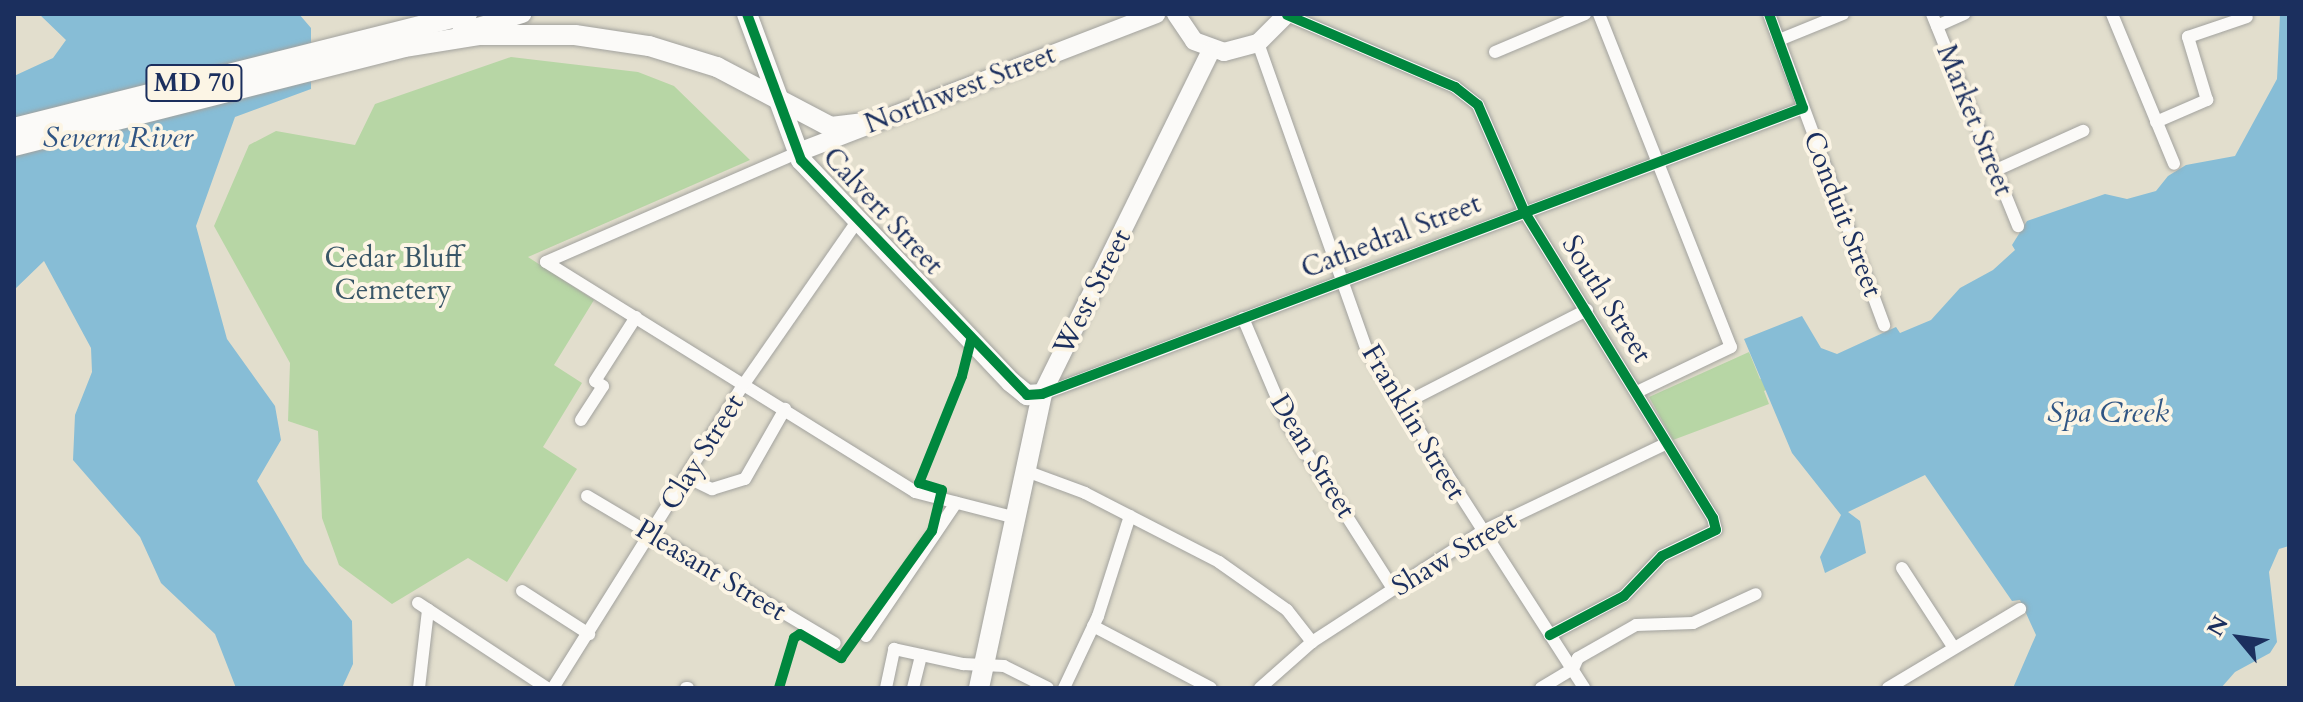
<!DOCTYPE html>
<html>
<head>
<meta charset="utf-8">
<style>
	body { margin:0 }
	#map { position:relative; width:2303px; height:702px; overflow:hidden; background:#e2decd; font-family:Cardo,serif }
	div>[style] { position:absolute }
	.green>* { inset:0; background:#b7d6a5 }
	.water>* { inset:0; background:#87bdd6 }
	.roads { filter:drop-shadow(0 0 2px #a2a29e) drop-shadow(0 0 2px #a2a29e) }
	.minor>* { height:12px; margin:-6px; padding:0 6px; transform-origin:6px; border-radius:6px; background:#fbfaf8 }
	.secondary>* { height:18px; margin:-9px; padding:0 9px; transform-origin:9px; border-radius:9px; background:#fbfaf8 }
	.primary>* { height:20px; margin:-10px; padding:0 10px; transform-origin:10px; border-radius:10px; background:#fbfaf8 }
	.cycleway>* { height:10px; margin:-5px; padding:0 5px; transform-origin:5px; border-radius:5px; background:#00873e }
	span { translate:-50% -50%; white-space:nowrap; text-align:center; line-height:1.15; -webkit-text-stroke:8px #fcf5e5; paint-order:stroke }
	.shield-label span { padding:2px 6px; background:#fcf5e5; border:2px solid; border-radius:6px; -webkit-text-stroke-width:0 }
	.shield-label { font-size:26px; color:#1b2f5e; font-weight:700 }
	.street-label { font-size:28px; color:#1b2f5e }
	.park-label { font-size:28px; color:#395768 }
	.water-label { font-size:30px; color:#305583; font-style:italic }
	.frame { position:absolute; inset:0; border:16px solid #1b2f5e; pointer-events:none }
	.north { position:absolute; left:2199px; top:598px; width:80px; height:80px; -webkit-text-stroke:6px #fcf5e5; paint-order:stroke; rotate:299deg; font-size:22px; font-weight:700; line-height:32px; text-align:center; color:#1b2f5e }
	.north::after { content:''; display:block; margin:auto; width:28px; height:36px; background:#1b2f5e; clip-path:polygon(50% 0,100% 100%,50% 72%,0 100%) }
</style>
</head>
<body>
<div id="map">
	<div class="green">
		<i style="clip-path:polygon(511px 57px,638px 72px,674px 86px,750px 160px,528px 257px,594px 300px,554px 365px,582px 383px,543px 447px,577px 469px,507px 582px,468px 558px,392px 604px,339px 565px,322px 518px,318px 431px,288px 421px,290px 363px,214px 226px,249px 145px,276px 131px,355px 145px,375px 104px)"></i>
		<i style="clip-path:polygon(1749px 352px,1760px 379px,1766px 378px,1770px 388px,1764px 391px,1769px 404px,1673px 440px,1649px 397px)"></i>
	</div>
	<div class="water">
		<i style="clip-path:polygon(39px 14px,299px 14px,311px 28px,311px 89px,235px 117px,196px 226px,227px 339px,275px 406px,281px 440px,257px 481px,305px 563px,352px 621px,353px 664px,342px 688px,236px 688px,215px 634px,161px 583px,140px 537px,73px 460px,75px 415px,92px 372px,91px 348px,44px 261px,14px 290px,14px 76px,53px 58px,66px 40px)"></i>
		<i style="clip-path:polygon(2280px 14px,2289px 14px,2289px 546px,2279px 549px,2269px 572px,2277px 642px,2270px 653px,2235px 672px,2221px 688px,2013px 688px,2036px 635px,2020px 600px,2012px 601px,1925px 475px,1848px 512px,1860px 521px,1866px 553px,1825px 573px,1820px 557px,1841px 515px,1792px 453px,1744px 339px,1802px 316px,1821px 348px,1837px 354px,1896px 327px,1900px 333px,1931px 320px,1960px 288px,1993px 270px,2015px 250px,2012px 245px,2027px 221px,2105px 194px,2127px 199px,2156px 191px,2168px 176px,2186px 165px,2235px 156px,2277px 79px)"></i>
	</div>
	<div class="roads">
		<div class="minor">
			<i style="left:1599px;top:14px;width:358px;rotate:68.4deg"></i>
			<i style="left:1731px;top:347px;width:104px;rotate:154.4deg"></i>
			<i style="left:1769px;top:14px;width:332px;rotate:69.7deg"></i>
			<i style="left:1932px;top:14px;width:229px;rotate:67.9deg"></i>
			<i style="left:2112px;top:14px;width:162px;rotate:67.5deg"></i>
			<i style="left:1287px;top:15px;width:183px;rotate:23.2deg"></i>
			<i style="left:1455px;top:87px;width:29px;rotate:38deg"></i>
			<i style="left:1478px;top:105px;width:116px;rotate:66.5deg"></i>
			<i style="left:1524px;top:211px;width:361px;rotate:58.4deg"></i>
			<i style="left:1713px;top:518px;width:12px;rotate:76deg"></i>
			<i style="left:1716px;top:530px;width:60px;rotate:154.3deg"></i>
			<i style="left:1662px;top:556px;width:55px;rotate:133.5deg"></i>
			<i style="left:1624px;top:596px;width:84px;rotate:152.2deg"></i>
			<i style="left:1937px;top:26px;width:30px;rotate:-24deg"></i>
			<i style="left:1779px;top:40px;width:69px;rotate:-22.1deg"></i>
			<i style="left:1258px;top:43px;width:324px;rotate:70.5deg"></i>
			<i style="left:1366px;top:348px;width:404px;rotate:57.3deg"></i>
			<i style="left:1495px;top:52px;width:98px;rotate:-22.9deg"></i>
			<i style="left:2156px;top:122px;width:56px;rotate:-23.3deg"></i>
			<i style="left:2207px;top:100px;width:66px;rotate:-106.8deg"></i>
			<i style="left:2188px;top:37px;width:62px;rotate:-18.7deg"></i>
			<i style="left:1994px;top:171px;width:98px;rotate:-24.2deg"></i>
			<i style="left:546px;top:262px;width:435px;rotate:31.9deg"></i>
			<i style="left:915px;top:492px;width:104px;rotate:14.4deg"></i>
			<i style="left:546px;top:262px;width:276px;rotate:-23.5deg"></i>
			<i style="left:1243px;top:318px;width:115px;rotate:67deg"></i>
			<i style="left:1288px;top:424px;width:196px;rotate:57.5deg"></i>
			<i style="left:1043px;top:394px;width:812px;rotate:-20.62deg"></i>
			<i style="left:1401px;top:405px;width:209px;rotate:-27.1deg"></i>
			<i style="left:581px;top:420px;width:40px;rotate:-57.1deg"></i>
			<i style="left:603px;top:386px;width:9px;rotate:-148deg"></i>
			<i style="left:595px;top:381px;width:76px;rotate:-57.4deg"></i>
			<i style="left:1026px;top:471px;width:63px;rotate:20.4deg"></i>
			<i style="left:1085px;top:493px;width:151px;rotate:27.2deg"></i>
			<i style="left:1219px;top:562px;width:83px;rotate:35.2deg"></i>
			<i style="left:1287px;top:610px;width:41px;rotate:52deg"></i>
			<i style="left:687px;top:477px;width:28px;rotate:26deg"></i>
			<i style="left:712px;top:489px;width:34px;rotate:-17deg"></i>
			<i style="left:745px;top:479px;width:81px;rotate:-60.3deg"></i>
			<i style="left:587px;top:496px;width:288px;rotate:30.7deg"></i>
			<i style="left:1902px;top:568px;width:95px;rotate:57deg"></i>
			<i style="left:522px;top:591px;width:80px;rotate:32.7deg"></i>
			<i style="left:418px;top:603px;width:154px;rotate:33.4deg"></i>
			<i style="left:1093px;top:626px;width:133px;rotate:27.7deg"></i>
			<i style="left:866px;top:636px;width:161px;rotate:-55.9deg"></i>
			<i style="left:419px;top:688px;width:79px;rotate:-83.4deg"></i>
			<i style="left:553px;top:688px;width:359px;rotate:-57.9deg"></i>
			<i style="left:744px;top:384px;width:200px;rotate:-55.2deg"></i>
			<i style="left:686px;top:688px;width:2px"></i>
			<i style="left:886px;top:688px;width:40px;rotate:-78deg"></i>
			<i style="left:894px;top:649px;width:71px;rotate:12.3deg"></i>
			<i style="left:963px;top:664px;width:41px;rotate:2.8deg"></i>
			<i style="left:1004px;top:666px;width:49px;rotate:26.6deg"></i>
			<i style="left:913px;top:688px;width:34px;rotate:-76deg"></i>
			<i style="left:1064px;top:688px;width:80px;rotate:-64.7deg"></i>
			<i style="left:1098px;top:616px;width:105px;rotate:-72.3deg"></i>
			<i style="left:1260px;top:688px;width:69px;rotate:-41.5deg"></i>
			<i style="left:1312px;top:642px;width:204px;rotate:-33deg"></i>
			<i style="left:1483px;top:531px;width:202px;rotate:-25.5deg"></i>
			<i style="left:1541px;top:688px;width:37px;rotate:-31deg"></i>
			<i style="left:1573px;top:669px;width:12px;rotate:-66deg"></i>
			<i style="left:1578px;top:658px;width:67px;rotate:-29.6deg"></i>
			<i style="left:1636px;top:625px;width:57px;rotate:-2deg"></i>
			<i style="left:1693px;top:623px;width:69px;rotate:-24.7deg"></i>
			<i style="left:1888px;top:688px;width:154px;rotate:-30.9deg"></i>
		</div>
		<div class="secondary">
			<i style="left:1176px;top:14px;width:32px;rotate:56deg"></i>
			<i style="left:1194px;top:41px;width:32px;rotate:20deg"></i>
			<i style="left:1224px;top:52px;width:35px;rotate:-15deg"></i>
			<i style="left:1258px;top:43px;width:41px;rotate:-45deg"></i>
			<i style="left:461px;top:32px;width:64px;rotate:-16.4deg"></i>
			<i style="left:799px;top:152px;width:383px;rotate:-21.1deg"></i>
			<i style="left:1042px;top:394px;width:383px;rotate:-63.8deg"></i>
		</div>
		<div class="primary">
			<i style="left:747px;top:14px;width:156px;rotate:69.7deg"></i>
			<i style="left:801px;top:160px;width:306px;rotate:46.6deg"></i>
			<i style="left:1011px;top:382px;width:21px;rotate:39deg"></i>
			<i style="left:1027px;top:395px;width:15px;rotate:-4deg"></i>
			<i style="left:1042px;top:394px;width:301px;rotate:102.1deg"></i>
			<i style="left:14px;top:128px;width:467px;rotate:-14.1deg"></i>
			<i style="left:14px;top:146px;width:402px;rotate:-14.2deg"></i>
			<i style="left:404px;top:47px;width:77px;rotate:-9deg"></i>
			<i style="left:480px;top:35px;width:95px"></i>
			<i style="left:575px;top:35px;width:75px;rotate:8.5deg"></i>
			<i style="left:649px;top:46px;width:71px;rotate:17.2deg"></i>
			<i style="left:717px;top:67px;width:129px;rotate:27.8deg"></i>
			<i style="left:831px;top:127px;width:40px;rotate:-7.1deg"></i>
		</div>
	</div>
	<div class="cycleway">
		<i style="left:747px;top:14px;width:156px;rotate:69.7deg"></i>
		<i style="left:801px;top:160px;width:326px;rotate:46.1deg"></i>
		<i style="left:1027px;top:395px;width:15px;rotate:-4deg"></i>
		<i style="left:1042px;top:394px;width:813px;rotate:-20.6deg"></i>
		<i style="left:1803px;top:108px;width:100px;rotate:-109.9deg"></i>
		<i style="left:1287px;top:15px;width:183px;rotate:23.2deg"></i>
		<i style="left:1455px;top:87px;width:29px;rotate:38deg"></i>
		<i style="left:1478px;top:105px;width:116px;rotate:66.5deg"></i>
		<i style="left:1524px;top:211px;width:361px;rotate:58.4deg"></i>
		<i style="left:1713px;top:518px;width:12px;rotate:76deg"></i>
		<i style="left:1716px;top:530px;width:60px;rotate:154.3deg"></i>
		<i style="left:1662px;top:556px;width:55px;rotate:133.5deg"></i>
		<i style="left:1624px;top:596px;width:84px;rotate:152.2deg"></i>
		<i style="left:779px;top:688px;width:52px;rotate:-73.3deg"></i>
		<i style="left:794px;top:638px;width:7px;rotate:-34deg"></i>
		<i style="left:800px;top:634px;width:48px;rotate:30.3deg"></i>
		<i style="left:841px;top:658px;width:156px;rotate:-54.4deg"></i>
		<i style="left:932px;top:531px;width:42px;rotate:-76.3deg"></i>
		<i style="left:942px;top:490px;width:24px;rotate:-163deg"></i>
		<i style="left:919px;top:483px;width:115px;rotate:-68.1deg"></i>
		<i style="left:962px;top:376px;width:38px;rotate:-76deg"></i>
	</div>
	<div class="shield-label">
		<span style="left:194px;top:83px">MD 70</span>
	</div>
	<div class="street-label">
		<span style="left:960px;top:89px;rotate:-21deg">Northwest Street</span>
		<span style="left:1975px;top:120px;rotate:68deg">Market Street</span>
		<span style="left:883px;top:211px;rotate:47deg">Calvert Street</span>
		<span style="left:1843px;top:214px;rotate:69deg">Conduit Street</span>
		<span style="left:1391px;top:236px;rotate:-21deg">Cathedral Street</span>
		<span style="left:1092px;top:292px;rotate:-63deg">West Street</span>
		<span style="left:1607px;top:299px;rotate:58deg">South Street</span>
		<span style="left:1414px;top:422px;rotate:59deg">Franklin Street</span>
		<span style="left:702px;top:452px;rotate:-58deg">Clay Street</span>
		<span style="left:1313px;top:456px;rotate:59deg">Dean Street</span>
		<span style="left:1454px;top:553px;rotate:-31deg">Shaw Street</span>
		<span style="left:711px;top:570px;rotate:31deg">Pleasant Street</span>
	</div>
	<div class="park-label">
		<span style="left:393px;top:274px">Cedar Bluff<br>Cemetery</span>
	</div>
	<div class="water-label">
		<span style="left:118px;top:138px">Severn River</span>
		<span style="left:2108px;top:413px">Spa Creek</span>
	</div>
	<div class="frame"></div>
	<div class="north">N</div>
</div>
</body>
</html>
